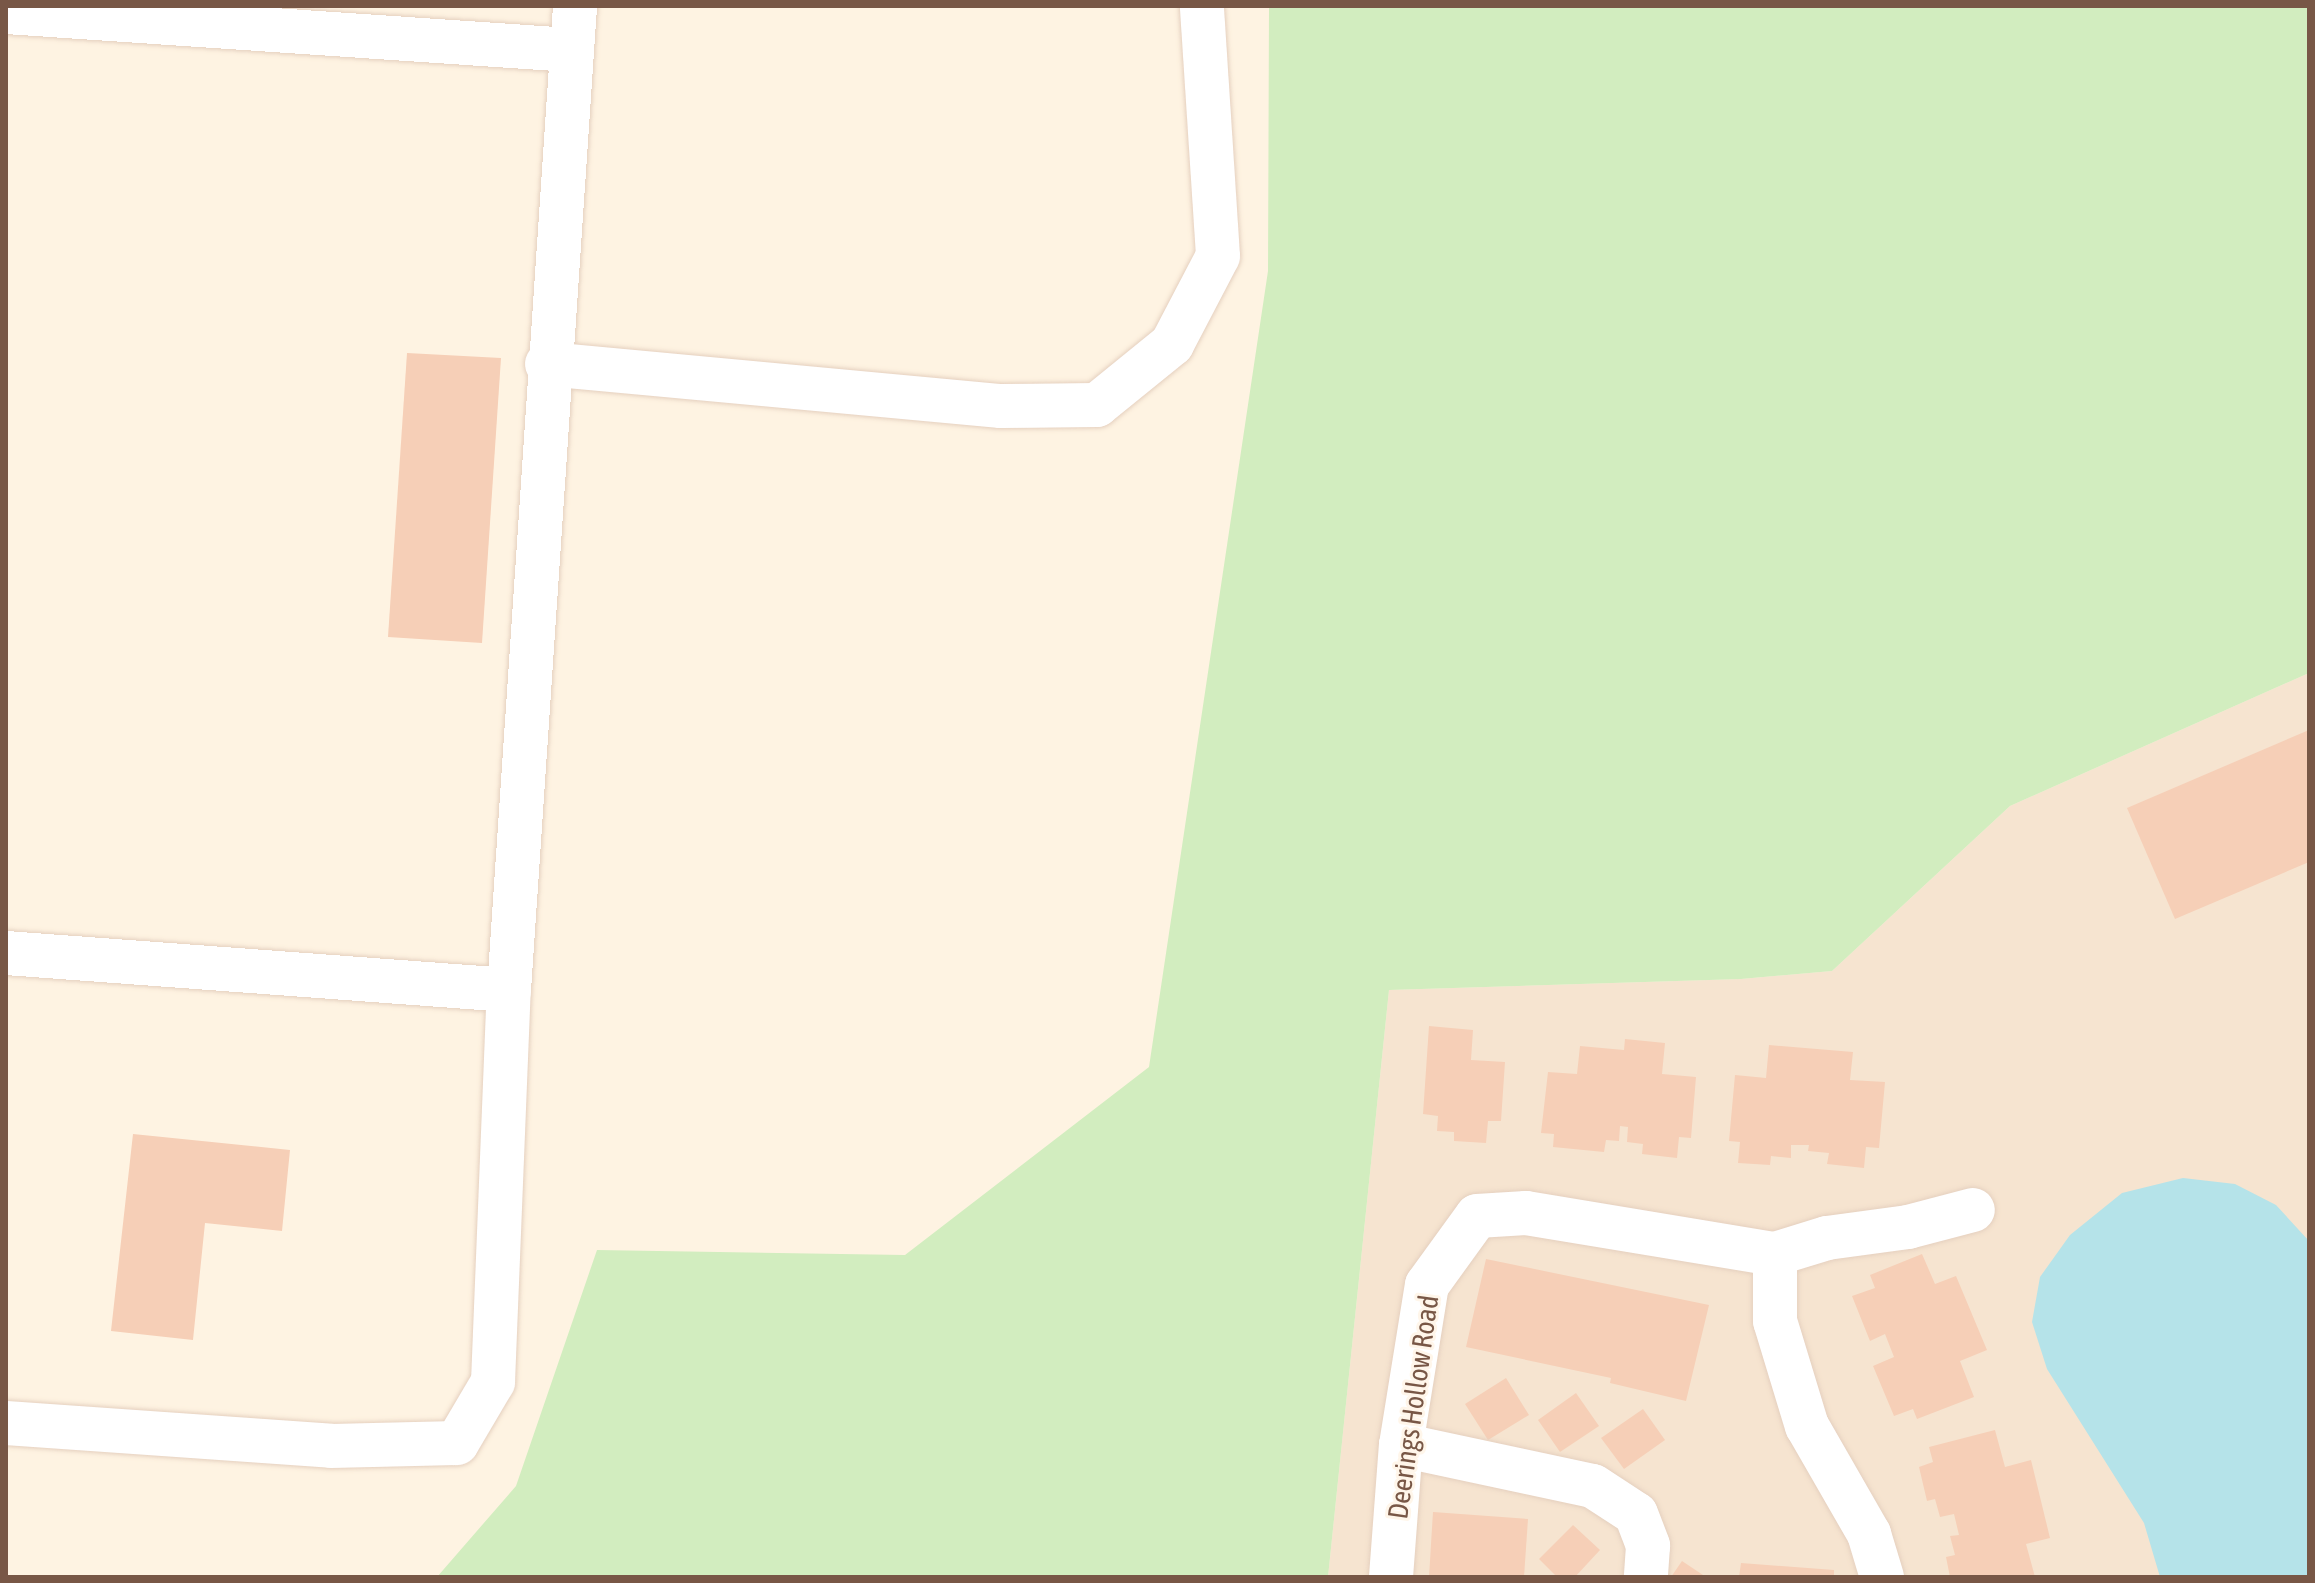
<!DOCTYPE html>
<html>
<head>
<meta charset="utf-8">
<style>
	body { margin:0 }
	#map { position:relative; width:2315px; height:1583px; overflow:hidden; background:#fef3e2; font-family:"Asap Condensed",sans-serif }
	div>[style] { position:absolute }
	.residential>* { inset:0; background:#f6e4d0 }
	.green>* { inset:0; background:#d2edbf }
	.water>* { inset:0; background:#b5e3e9 }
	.building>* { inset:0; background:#f6cfb7 }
	.roads { filter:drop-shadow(0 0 2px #e5d0bf) drop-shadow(0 0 2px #e5d0bf) }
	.minor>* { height:44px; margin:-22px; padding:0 22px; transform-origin:22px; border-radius:22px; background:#fff }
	span { translate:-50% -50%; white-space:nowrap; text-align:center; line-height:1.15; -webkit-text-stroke:6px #fff6ea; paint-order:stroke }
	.street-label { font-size:28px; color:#785746 }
	.frame { position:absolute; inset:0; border:8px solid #785746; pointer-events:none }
</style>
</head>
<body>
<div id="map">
	<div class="residential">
		<i style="clip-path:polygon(2309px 673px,2309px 1577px,1328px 1577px,1389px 990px,1741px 979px,1832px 971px,2010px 806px)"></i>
	</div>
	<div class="green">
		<i style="clip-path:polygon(1269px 6px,2309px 6px,2309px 673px,2010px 806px,1832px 971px,1741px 979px,1389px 990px,1328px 1577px,437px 1577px,516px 1486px,597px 1250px,905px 1255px,1149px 1067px,1268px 271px)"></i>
	</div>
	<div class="water">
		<i style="clip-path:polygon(2183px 1178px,2235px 1184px,2276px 1205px,2309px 1241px,2309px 1577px,2160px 1577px,2144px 1523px,2047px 1369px,2032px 1322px,2040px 1277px,2070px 1235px,2122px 1193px)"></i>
	</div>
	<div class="building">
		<i style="clip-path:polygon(407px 353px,501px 358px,482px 643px,388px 637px)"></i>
		<i style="clip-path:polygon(2309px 730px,2309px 862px,2175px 919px,2127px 808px)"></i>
		<i style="clip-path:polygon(1429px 1026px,1473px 1030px,1471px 1060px,1505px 1062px,1501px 1121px,1488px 1121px,1486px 1143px,1454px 1141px,1454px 1132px,1437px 1131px,1438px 1116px,1423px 1114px)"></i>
		<i style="clip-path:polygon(1625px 1039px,1665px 1043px,1662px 1074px,1696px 1077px,1691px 1138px,1679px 1137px,1677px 1158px,1642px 1154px,1643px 1144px,1627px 1142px,1628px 1127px,1620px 1126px,1619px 1141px,1606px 1140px,1604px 1152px,1553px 1147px,1554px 1134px,1541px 1133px,1548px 1072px,1577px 1074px,1580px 1046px,1624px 1050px)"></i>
		<i style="clip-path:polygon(1769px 1045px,1853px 1052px,1850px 1080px,1885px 1082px,1879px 1148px,1866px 1147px,1864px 1168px,1827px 1164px,1829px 1153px,1808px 1151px,1809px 1145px,1791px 1145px,1791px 1158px,1771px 1156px,1770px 1165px,1738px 1163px,1740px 1142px,1729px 1141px,1735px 1075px,1766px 1078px)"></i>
		<i style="clip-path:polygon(133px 1134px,290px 1150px,282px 1231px,205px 1223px,193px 1340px,111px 1331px)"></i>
		<i style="clip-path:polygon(1922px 1254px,1935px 1284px,1956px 1276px,1987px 1350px,1960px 1361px,1974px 1397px,1917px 1419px,1913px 1409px,1894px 1416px,1873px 1366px,1894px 1357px,1885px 1334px,1870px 1341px,1852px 1296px,1875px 1288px,1870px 1275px)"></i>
		<i style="clip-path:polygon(1486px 1259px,1709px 1305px,1686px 1401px,1610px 1383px,1611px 1378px,1466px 1347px)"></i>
		<i style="clip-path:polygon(1506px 1378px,1529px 1415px,1488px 1440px,1465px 1404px)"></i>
		<i style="clip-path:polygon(1576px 1393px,1599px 1426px,1560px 1452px,1538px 1420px)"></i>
		<i style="clip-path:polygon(1643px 1409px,1665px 1440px,1624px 1469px,1601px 1438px)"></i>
		<i style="clip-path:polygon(1995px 1430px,2005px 1467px,2031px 1460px,2050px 1538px,2026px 1544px,2035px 1577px,1950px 1577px,1946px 1557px,1955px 1555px,1950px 1536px,1959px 1535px,1954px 1514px,1940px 1517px,1935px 1499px,1927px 1501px,1919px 1467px,1933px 1462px,1929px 1447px)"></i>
		<i style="clip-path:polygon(1433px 1512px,1528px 1519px,1524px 1577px,1429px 1577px)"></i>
		<i style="clip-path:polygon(1573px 1525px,1600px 1550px,1575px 1577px,1557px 1577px,1539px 1559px)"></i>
		<i style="clip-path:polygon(1682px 1561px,1706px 1577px,1671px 1577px)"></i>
		<i style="clip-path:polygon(1741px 1563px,1834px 1570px,1834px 1577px,1739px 1577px)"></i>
	</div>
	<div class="roads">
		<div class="minor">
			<i style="left:6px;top:12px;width:566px;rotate:3.85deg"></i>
			<i style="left:547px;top:364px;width:456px;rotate:5.3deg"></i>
			<i style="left:1001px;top:406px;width:96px;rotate:-0.6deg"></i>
			<i style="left:1097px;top:405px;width:97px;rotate:-39.1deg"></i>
			<i style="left:1172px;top:344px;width:99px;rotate:-62.4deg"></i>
			<i style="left:1218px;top:256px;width:251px;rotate:-93.7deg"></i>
			<i style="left:6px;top:953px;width:504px;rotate:4.21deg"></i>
			<i style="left:1775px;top:1254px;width:67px;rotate:90deg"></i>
			<i style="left:1775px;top:1321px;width:110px;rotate:73.1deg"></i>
			<i style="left:1807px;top:1426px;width:125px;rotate:60.1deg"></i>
			<i style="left:1869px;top:1534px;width:45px;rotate:73.2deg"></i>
			<i style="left:6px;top:1423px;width:326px;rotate:4deg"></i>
			<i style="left:331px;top:1446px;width:126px;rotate:-1.4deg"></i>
			<i style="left:457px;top:1443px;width:71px;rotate:-59.5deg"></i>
			<i style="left:493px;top:1382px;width:392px;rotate:-87.7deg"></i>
			<i style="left:509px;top:990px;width:986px;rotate:-86.16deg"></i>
			<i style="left:1401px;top:1445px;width:196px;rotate:12.1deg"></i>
			<i style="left:1593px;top:1486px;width:51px;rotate:33.1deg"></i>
			<i style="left:1636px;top:1514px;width:34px;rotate:69deg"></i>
			<i style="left:1648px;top:1546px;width:31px;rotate:94deg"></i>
			<i style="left:1391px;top:1577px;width:132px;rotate:-85.7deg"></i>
			<i style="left:1401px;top:1445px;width:162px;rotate:-80.8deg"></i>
			<i style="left:1427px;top:1285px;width:85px;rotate:-54.1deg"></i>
			<i style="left:1477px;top:1216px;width:49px;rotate:-3.5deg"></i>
			<i style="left:1526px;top:1213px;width:252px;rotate:9.4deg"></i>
			<i style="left:1775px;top:1254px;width:54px;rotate:-17.1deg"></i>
			<i style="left:1827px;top:1238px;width:82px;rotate:-7.7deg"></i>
			<i style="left:1908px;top:1227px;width:67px;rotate:-14.7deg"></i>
		</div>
	</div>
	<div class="street-label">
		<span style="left:1413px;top:1407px;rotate:-82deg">Deerings Hollow Road</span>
	</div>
	<div class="frame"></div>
</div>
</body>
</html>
